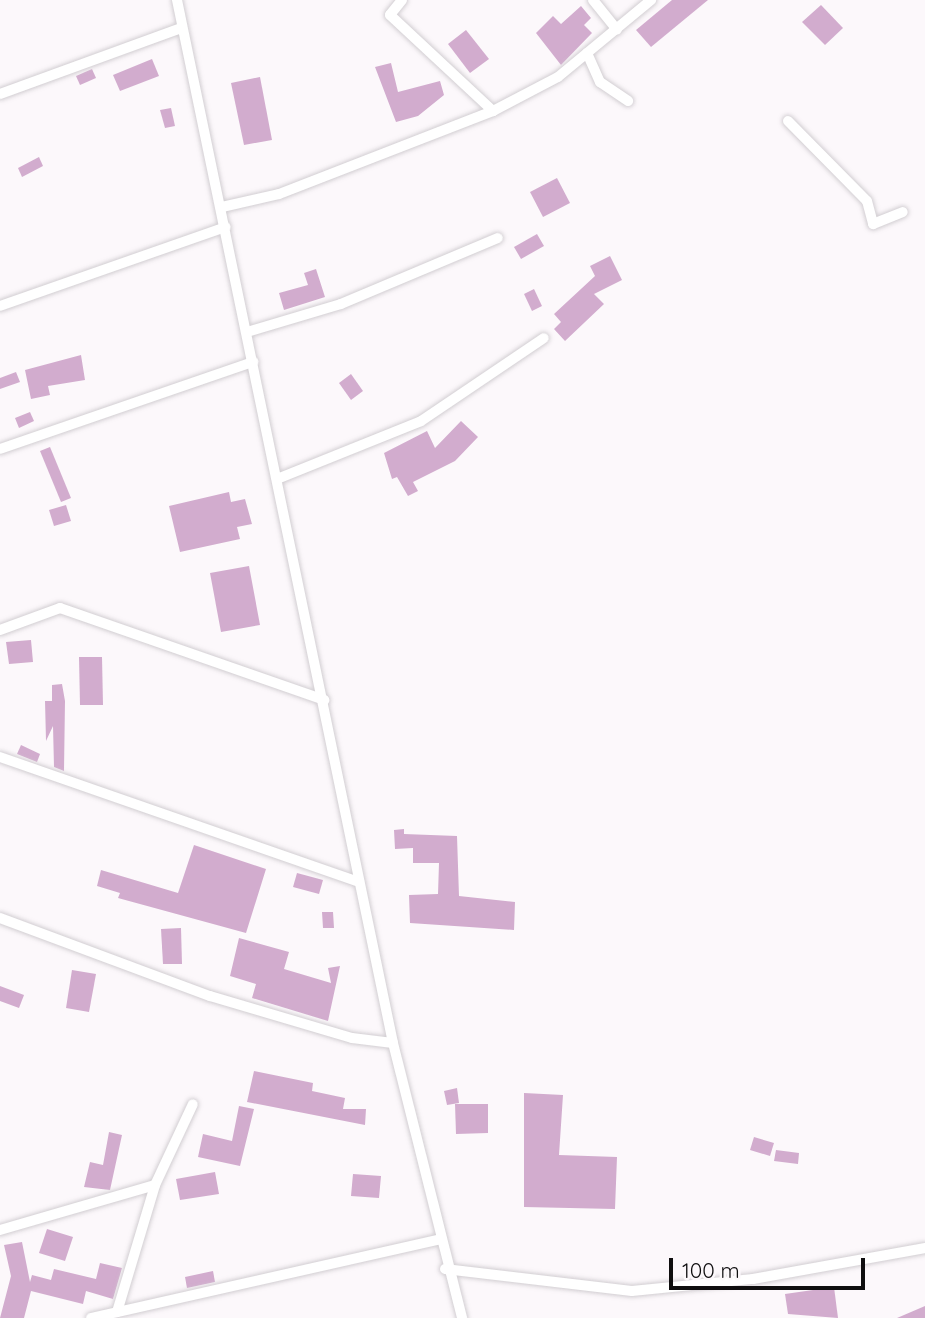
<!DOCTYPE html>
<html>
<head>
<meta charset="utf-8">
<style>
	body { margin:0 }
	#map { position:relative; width:925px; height:1318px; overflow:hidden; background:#fcf8fb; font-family:Quicksand,sans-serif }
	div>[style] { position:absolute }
	.building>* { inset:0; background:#d2acce }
	.roads { filter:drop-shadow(0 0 2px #d2ced2) drop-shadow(0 0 2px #d2ced2) }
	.street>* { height:10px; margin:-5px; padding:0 5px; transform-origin:5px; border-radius:5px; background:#fff }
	span { translate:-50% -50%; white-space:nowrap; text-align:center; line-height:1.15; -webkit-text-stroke:7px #fcf8fb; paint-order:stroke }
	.scale { position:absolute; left:669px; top:1258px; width:196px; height:32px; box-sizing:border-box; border:4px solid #0f0e0f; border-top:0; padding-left:9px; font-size:21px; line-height:24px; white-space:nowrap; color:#0f0e0f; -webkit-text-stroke:5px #fcf8fb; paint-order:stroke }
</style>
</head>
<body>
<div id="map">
	<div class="building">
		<i style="clip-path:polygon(672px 0,708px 0,651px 47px,636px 30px)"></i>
		<i style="clip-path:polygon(821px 5px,843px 28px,825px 45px,802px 22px)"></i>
		<i style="clip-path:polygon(581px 6px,591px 18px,584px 25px,592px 33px,561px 65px,536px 33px,553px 16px,561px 24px)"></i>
		<i style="clip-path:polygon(466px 30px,489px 59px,470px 73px,448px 44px)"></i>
		<i style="clip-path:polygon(152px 59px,159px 76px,120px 91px,113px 75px)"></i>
		<i style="clip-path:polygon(391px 63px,398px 92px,440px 81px,444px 95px,418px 116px,396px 122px,375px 67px)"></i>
		<i style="clip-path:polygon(92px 69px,96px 78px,80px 85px,76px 76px)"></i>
		<i style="clip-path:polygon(260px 77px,272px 140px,244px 145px,231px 83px)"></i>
		<i style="clip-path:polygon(171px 108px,175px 126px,165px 128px,160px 110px)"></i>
		<i style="clip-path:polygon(39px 157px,43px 166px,22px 177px,18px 168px)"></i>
		<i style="clip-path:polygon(557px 178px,570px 203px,543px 217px,530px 192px)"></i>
		<i style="clip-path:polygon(537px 234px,544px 246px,521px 259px,514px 247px)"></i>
		<i style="clip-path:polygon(610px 256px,622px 280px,594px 294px,604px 304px,565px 341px,554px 329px,561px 322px,554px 314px,595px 276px,590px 266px)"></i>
		<i style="clip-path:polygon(316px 269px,325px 297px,284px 310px,279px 293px,308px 285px,304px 273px)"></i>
		<i style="clip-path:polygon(534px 289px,542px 306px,532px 311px,524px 294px)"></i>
		<i style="clip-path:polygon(81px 355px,85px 380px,48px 386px,50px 395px,31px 399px,25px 370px)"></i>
		<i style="clip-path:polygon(16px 372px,20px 382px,0 389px,0 378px)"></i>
		<i style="clip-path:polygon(351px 374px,363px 391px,351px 400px,339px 383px)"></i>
		<i style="clip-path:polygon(30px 412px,34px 421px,19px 428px,15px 418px)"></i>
		<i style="clip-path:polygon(461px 421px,478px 437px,455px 461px,413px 482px,418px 491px,408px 496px,397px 477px,392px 479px,384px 453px,427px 431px,435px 448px)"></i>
		<i style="clip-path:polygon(50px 447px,71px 498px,61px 502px,40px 451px)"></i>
		<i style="clip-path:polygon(229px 492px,231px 502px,245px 499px,252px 524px,237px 527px,240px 539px,180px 552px,169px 506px)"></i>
		<i style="clip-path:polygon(66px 505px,71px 521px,54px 526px,49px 510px)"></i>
		<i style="clip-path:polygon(249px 566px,260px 625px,221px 632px,210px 573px)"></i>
		<i style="clip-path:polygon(31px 640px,33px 662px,9px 664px,6px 642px)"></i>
		<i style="clip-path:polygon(79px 657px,102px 657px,103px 705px,80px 705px)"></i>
		<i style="clip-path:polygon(62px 684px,65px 701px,64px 771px,54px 767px,53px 726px,46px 741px,45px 701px,52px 701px,52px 685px)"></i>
		<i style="clip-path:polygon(21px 745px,40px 754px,37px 762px,17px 754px)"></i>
		<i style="clip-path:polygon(404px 829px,404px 834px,457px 836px,459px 896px,515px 902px,514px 930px,410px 923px,409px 895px,438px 894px,439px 863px,413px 863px,413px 848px,395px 849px,394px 830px)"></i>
		<i style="clip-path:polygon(194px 845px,266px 869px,246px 933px,118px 898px,120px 893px,97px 886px,101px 870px,178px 893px)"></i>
		<i style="clip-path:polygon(297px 873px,323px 880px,319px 894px,293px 887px)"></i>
		<i style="clip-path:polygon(322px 912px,333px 912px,334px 928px,323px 928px)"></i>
		<i style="clip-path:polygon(181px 928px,182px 964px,163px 964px,161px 929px)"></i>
		<i style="clip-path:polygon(239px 938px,289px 952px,284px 969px,331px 983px,328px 968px,340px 966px,328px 1021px,252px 998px,256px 984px,230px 976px)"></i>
		<i style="clip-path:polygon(72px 970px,96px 974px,89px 1012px,66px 1008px)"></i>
		<i style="clip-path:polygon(0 986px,24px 995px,19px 1008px,0 1001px)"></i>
		<i style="clip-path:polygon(254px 1071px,313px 1083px,312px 1091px,345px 1098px,343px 1109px,366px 1109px,365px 1125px,247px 1102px)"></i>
		<i style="clip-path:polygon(457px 1088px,459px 1103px,447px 1105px,444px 1091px)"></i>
		<i style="clip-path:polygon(524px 1093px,563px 1095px,559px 1155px,617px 1157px,615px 1209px,524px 1207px)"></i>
		<i style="clip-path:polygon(455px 1104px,488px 1104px,488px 1133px,456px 1134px)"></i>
		<i style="clip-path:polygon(239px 1106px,254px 1109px,240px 1166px,198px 1157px,203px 1134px,232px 1141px)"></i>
		<i style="clip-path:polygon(109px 1132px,122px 1135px,110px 1190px,84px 1187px,90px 1162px,103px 1165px)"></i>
		<i style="clip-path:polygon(754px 1137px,774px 1143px,770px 1156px,750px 1150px)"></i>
		<i style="clip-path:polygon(776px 1150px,799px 1153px,798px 1164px,774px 1161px)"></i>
		<i style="clip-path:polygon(215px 1172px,219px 1194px,180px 1200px,176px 1179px)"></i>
		<i style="clip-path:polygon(353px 1174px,381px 1176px,379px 1198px,351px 1196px)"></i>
		<i style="clip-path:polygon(47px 1229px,73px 1237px,65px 1261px,39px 1253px)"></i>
		<i style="clip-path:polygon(22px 1242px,30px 1282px,32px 1275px,51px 1280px,54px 1269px,96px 1279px,100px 1263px,122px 1268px,113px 1299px,86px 1291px,83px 1304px,31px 1291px,24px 1318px,0 1318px,11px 1276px,4px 1245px)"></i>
		<i style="clip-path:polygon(213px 1271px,215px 1282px,187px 1288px,185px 1277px)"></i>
		<i style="clip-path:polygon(834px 1287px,838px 1318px,788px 1314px,785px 1294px)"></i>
		<i style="clip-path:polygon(925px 1306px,925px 1318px,897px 1318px)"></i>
	</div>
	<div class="roads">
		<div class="street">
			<i style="left:177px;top:0;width:1065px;rotate:78.3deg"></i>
			<i style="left:393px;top:1043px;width:284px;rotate:75.9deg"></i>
			<i style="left:402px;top:0;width:19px;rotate:129deg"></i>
			<i style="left:390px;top:15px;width:141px;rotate:43deg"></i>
			<i style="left:593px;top:0;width:38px;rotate:51deg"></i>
			<i style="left:587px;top:53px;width:32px;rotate:66deg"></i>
			<i style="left:600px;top:82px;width:34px;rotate:34deg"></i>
			<i style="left:0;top:94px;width:193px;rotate:-20deg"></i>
			<i style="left:788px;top:121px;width:112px;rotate:45.4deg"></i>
			<i style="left:867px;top:201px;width:24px;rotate:75deg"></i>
			<i style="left:873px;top:224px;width:32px;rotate:-22deg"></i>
			<i style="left:222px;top:207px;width:58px;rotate:-12.8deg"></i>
			<i style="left:279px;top:194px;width:230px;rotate:-21.2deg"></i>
			<i style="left:493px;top:111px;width:73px;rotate:-27.6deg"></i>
			<i style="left:558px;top:77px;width:121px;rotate:-39.6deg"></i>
			<i style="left:0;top:306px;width:239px;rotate:-19.3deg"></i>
			<i style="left:247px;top:332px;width:98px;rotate:-16.6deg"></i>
			<i style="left:341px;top:304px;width:170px;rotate:-22.8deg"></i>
			<i style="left:0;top:449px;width:268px;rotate:-19deg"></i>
			<i style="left:277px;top:479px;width:155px;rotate:-21.9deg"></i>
			<i style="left:421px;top:421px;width:148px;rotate:-34deg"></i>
			<i style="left:0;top:630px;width:64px;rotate:-20.1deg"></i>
			<i style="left:60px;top:608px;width:280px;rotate:19.2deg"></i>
			<i style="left:0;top:757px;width:380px;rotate:19.2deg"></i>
			<i style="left:0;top:918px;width:224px;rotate:20.4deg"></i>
			<i style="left:210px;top:996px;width:148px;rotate:16.5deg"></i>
			<i style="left:352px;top:1038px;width:41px;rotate:7deg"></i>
			<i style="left:0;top:1230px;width:161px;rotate:-16.2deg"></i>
			<i style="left:445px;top:1269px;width:188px;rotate:6.7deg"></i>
			<i style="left:632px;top:1291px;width:122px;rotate:-5.7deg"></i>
			<i style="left:753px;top:1279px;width:175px;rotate:-10.2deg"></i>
			<i style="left:117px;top:1312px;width:133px;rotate:-73.3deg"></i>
			<i style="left:155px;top:1185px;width:89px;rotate:-64.9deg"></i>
			<i style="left:91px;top:1318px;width:356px;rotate:-12.7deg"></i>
		</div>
	</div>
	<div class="scale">100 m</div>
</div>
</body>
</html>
